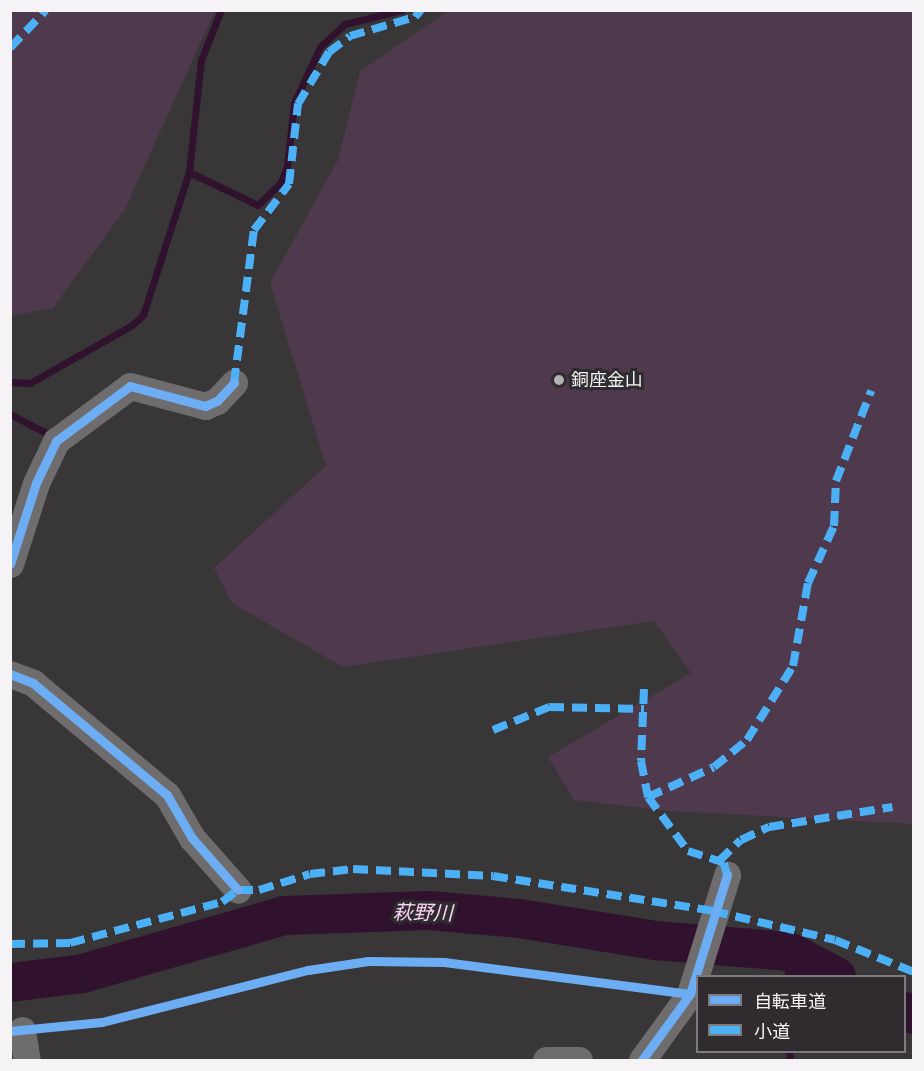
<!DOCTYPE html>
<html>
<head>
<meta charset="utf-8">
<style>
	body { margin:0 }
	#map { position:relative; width:924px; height:1071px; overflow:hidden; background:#383637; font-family:"IBM Plex Sans","Noto Sans JP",sans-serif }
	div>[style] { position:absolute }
	.green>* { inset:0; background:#4f3a4d }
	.stream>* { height:7px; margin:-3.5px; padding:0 3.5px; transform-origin:3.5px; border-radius:3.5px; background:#30122e }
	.river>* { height:39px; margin:-19.5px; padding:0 19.5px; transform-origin:19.5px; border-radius:19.5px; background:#30122e }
	.minor>* { height:27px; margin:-13.5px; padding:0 13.5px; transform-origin:13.5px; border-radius:13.5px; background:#6e6c6d }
	.quiet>* { height:8px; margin-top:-4px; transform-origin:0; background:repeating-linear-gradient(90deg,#4cb0f7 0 15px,transparent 0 23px) }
	.cycleway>* { height:9px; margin:-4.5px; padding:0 4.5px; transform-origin:4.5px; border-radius:4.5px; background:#6dadf4 }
	.dots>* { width:16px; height:16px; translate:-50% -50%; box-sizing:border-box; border:3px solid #2f2b2e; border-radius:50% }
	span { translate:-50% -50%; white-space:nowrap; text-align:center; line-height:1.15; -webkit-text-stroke:6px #2f2b2e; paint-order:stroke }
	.poi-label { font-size:18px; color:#f5f3f5 }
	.left { translate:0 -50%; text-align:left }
	.water-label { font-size:20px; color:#fcd7f8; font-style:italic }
	.frame { position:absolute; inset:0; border:12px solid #f5f3f5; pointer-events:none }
	.legend { position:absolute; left:696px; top:975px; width:210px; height:78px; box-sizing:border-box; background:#2f2b2e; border:2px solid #7e7b7e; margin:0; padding:8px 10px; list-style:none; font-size:18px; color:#f5f3f5 }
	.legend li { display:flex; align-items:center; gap:12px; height:30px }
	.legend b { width:30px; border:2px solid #7e7b7e }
</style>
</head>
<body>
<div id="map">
	<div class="green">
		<i style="clip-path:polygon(11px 10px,215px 11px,125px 209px,53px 308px,11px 316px)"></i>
		<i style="clip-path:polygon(448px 11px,913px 11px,913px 824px,669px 811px,574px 800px,548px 757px,691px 673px,654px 621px,343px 667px,232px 603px,214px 568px,326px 466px,270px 283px,338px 160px,360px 71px)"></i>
	</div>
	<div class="stream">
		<i style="left:189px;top:172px;width:76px;rotate:25.6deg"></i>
		<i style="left:258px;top:205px;width:33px;rotate:-45deg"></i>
		<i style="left:281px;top:182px;width:17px;rotate:-69deg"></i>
		<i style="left:287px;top:166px;width:63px;rotate:-83.7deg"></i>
		<i style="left:294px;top:103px;width:62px;rotate:-65.1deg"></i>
		<i style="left:320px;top:47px;width:34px;rotate:-43deg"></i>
		<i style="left:345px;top:24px;width:59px;rotate:-13.8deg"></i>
		<i style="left:10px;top:382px;width:20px;rotate:3deg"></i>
		<i style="left:30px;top:383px;width:117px;rotate:-29.6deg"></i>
		<i style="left:132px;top:325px;width:15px;rotate:-42deg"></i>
		<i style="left:143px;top:315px;width:150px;rotate:-72.2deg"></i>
		<i style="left:189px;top:172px;width:113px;rotate:-83.9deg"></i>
		<i style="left:201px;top:60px;width:54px;rotate:-68.2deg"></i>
		<i style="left:10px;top:414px;width:45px;rotate:27.7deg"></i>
		<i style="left:788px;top:976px;width:25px;rotate:-90deg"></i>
		<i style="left:789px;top:1052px;width:8px;rotate:83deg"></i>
	</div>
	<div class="river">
		<i style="left:10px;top:982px;width:73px;rotate:-7.1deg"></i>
		<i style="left:82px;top:973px;width:210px;rotate:-16deg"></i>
		<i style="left:284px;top:915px;width:144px;rotate:-2deg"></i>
		<i style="left:428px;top:910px;width:91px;rotate:5deg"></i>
		<i style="left:519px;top:918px;width:138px;rotate:9.2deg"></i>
		<i style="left:655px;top:940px;width:133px;rotate:4.7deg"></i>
		<i style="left:788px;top:951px;width:54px;rotate:27.5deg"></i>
		<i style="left:904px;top:1011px;width:10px;rotate:17deg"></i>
	</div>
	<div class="minor">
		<i style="left:10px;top:564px;width:85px;rotate:-72.2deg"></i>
		<i style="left:36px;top:483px;width:47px;rotate:-64.5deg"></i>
		<i style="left:56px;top:441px;width:92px;rotate:-36.6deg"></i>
		<i style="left:130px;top:386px;width:78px;rotate:14.9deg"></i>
		<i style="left:205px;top:406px;width:13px;rotate:-23deg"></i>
		<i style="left:217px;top:401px;width:25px;rotate:-47deg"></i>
		<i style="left:10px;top:674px;width:25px;rotate:21deg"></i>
		<i style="left:33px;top:683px;width:175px;rotate:39.9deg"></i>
		<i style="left:167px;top:795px;width:50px;rotate:59.8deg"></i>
		<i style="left:192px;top:838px;width:69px;rotate:48.5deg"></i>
		<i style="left:22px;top:1030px;width:30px;rotate:81deg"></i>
		<i style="left:546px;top:1060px;width:33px"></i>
		<i style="left:642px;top:1060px;width:82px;rotate:-54deg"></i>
		<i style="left:690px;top:994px;width:125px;rotate:-72.7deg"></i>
	</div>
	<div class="quiet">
		<i style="left:10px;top:48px;width:52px;rotate:-46.5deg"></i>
		<i style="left:234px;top:383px;width:154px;rotate:-82.6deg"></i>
		<i style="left:254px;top:230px;width:58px;rotate:-52.7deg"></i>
		<i style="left:289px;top:184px;width:81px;rotate:-83.6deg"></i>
		<i style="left:298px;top:104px;width:61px;rotate:-59.2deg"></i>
		<i style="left:329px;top:52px;width:26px;rotate:-37deg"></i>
		<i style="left:350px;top:36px;width:68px;rotate:-16.3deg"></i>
		<i style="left:415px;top:17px;width:9px;rotate:-49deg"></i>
		<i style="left:644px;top:689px;width:72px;rotate:92.4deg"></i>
		<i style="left:641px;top:761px;width:37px;rotate:79deg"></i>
		<i style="left:648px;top:797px;width:67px;rotate:53.5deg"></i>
		<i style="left:688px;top:851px;width:38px;rotate:18deg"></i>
		<i style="left:724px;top:863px;width:12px;rotate:76deg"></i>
		<i style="left:493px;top:730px;width:61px;rotate:-22.3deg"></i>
		<i style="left:549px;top:707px;width:95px;rotate:1.2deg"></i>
		<i style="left:648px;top:797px;width:72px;rotate:-24.4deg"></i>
		<i style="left:714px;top:767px;width:43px;rotate:-39.3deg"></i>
		<i style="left:747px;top:740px;width:87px;rotate:-58.1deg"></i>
		<i style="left:793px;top:666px;width:84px;rotate:-79.8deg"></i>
		<i style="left:808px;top:583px;width:63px;rotate:-65.5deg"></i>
		<i style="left:834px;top:526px;width:45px;rotate:-87.5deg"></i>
		<i style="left:836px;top:481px;width:97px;rotate:-68.7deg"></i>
		<i style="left:719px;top:861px;width:30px;rotate:-44deg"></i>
		<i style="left:741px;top:840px;width:31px;rotate:-25deg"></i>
		<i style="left:769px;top:827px;width:125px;rotate:-9.2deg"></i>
		<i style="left:10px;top:944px;width:60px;rotate:-1deg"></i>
		<i style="left:70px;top:943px;width:157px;rotate:-15.1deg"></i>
		<i style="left:222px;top:902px;width:20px;rotate:-37deg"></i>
		<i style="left:238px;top:890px;width:21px"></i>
		<i style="left:259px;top:890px;width:53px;rotate:-17.4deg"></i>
		<i style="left:310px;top:874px;width:43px;rotate:-6.6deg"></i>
		<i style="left:353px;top:869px;width:140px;rotate:2.9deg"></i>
		<i style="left:493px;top:876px;width:223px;rotate:9deg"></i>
		<i style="left:713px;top:911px;width:125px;rotate:13.4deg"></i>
		<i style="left:835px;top:940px;width:85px;rotate:22.1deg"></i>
	</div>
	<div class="cycleway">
		<i style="left:10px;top:564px;width:85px;rotate:-72.2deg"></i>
		<i style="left:36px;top:483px;width:47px;rotate:-64.5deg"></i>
		<i style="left:56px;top:441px;width:92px;rotate:-36.6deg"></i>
		<i style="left:130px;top:386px;width:78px;rotate:14.9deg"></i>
		<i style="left:205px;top:406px;width:13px;rotate:-23deg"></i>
		<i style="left:217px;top:401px;width:25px;rotate:-47deg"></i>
		<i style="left:10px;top:674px;width:25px;rotate:21deg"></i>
		<i style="left:33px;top:683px;width:175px;rotate:39.9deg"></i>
		<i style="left:167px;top:795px;width:50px;rotate:59.8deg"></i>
		<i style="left:192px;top:838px;width:69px;rotate:48.5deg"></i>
		<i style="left:10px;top:1031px;width:92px;rotate:-5.6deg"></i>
		<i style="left:102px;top:1022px;width:212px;rotate:-14.2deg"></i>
		<i style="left:308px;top:970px;width:61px;rotate:-8.5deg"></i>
		<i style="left:368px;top:961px;width:76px;rotate:0.8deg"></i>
		<i style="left:444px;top:962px;width:248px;rotate:7.4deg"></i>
		<i style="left:642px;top:1060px;width:82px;rotate:-54deg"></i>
		<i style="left:690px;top:994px;width:125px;rotate:-72.7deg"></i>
	</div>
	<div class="dots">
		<i style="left:559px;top:380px;background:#b3b1b2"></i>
	</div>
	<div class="poi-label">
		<span class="left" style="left:571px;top:380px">銅座金山</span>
	</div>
	<div class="water-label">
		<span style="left:423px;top:912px;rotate:1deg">萩野川</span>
	</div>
	<div class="frame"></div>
	<ul class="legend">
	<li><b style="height:8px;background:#6dadf4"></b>自転車道</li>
	<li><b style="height:8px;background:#4cb0f7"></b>小道</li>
	</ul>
</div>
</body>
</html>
